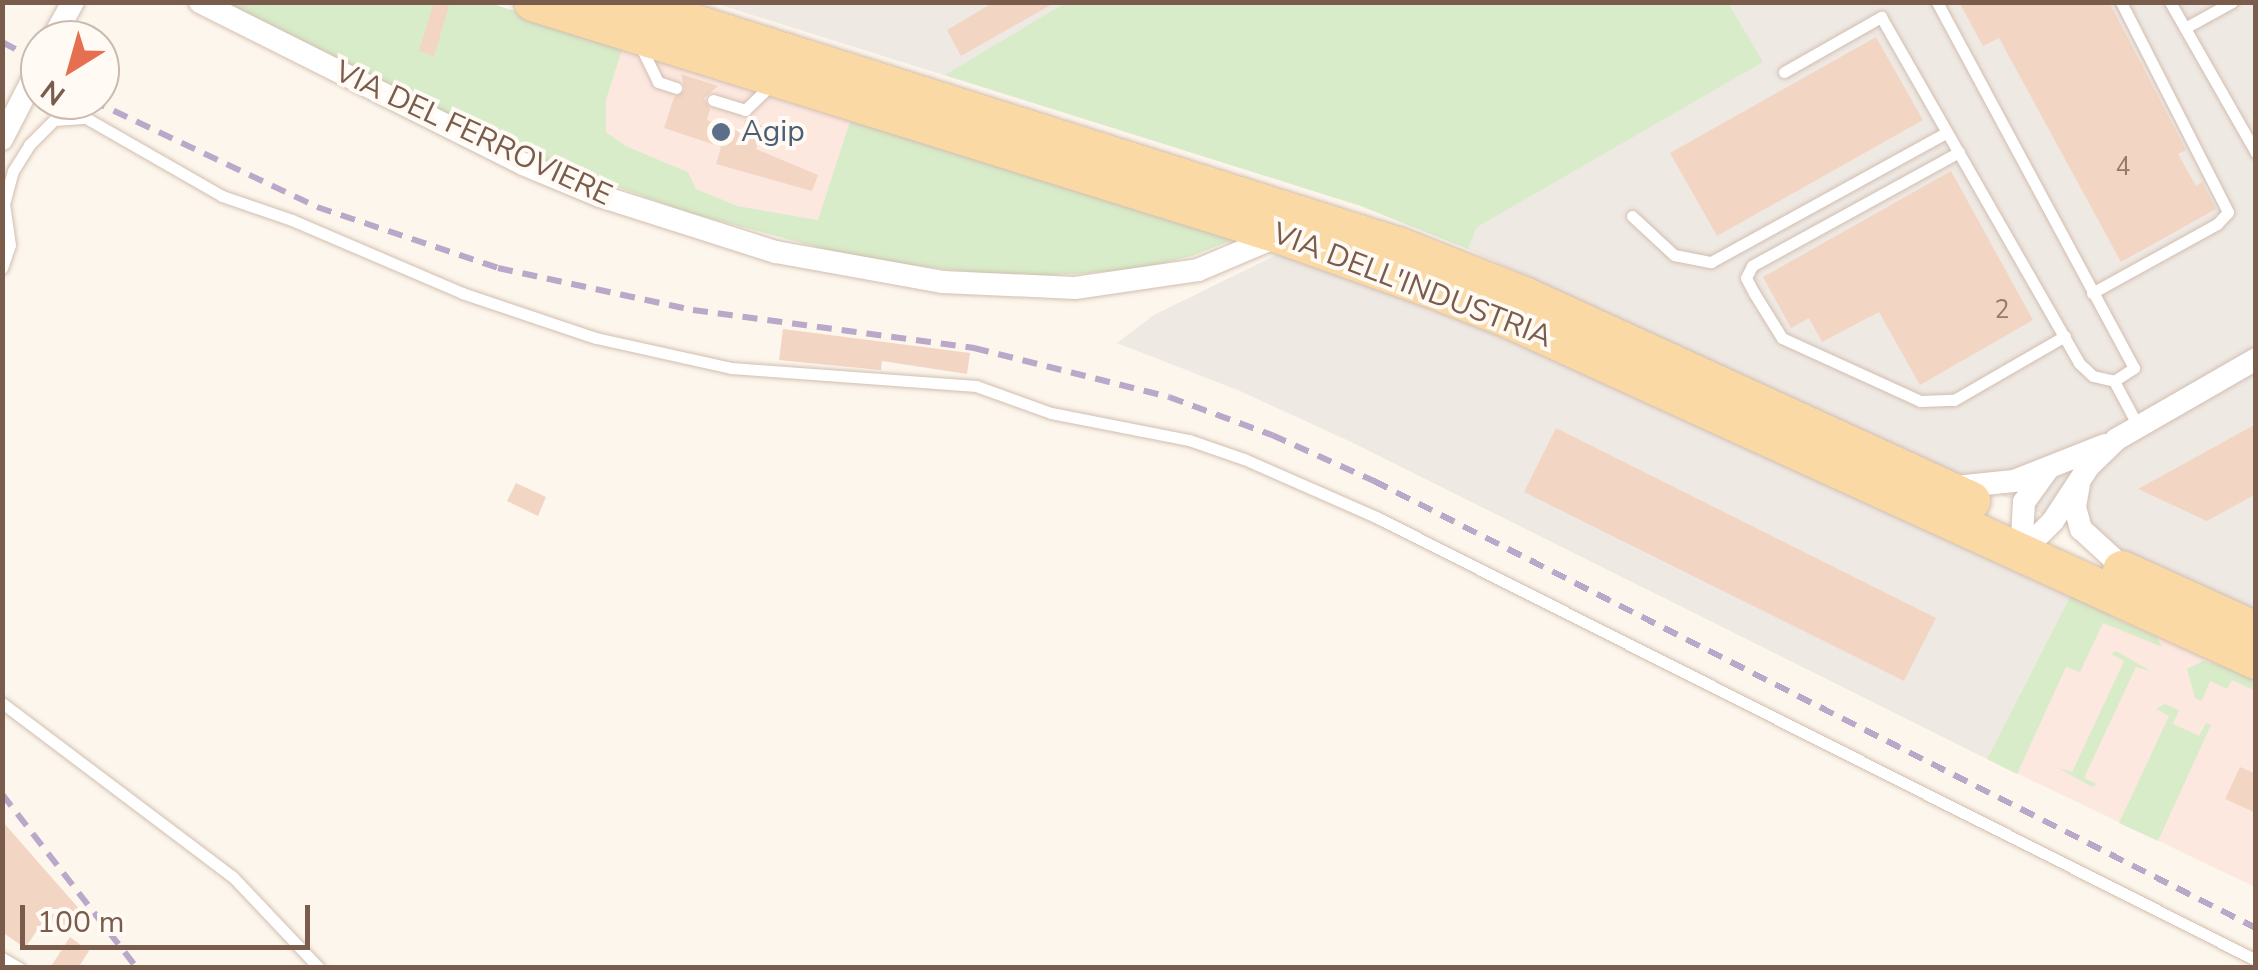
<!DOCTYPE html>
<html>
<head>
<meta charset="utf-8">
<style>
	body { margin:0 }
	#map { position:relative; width:2258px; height:970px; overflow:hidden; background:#fdf6ec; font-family:"Nunito Sans",sans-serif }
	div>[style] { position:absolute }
	.commercial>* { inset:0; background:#fde8e0 }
	.industrial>* { inset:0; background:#efe9e4 }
	.green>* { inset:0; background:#d8ecc9 }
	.building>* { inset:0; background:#f3d5c3 }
	.roads { filter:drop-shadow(0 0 2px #d1beb0) drop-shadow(0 0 2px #d1beb0) }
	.service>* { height:11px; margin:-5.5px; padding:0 5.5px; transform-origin:5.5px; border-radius:5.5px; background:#fff }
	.minor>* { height:22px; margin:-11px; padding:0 11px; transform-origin:11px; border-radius:11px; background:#fff }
	.primary>* { height:38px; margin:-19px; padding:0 19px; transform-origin:19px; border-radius:19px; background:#fbd9a5 }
	.rail>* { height:6px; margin-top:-3px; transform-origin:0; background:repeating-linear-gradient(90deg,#b9a8c9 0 15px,transparent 0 25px) }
	.bridges { filter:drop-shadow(0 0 2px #d1beb0) drop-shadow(0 0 2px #d1beb0) }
	.minor-bridge>* { height:22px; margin:-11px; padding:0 11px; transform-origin:11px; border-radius:11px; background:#fff }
	.dots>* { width:28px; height:28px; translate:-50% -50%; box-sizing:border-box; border:5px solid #fffaf3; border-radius:50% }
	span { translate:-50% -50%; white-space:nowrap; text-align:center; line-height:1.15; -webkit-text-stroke:8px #fffaf3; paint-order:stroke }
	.number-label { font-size:25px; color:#987a6a }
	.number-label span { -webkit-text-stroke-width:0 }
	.service-label { font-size:30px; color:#4e5e75 }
	.left { translate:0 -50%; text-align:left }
	.street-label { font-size:30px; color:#7a5c4d }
	.frame { position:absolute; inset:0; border:5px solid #7a5c4d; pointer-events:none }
	.north { position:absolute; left:20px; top:20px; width:100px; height:100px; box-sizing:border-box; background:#fffaf3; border:2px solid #cabbb1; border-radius:50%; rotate:217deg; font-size:28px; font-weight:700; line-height:40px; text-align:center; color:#7a5c4d }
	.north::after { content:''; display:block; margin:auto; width:35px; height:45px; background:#e76f51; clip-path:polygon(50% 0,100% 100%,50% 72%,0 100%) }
	.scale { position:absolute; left:20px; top:905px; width:290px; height:45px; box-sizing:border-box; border:5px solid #7a5c4d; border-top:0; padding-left:12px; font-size:30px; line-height:35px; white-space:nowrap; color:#7a5c4d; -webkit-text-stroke:8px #fffaf3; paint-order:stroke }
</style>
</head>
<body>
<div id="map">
	<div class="commercial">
		<i style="clip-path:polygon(624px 44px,852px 115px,819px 220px,738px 206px,696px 189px,688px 172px,626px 146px,606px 132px,606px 100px)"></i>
		<i style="clip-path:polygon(2073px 591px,2255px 674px,2255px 887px,1987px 759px)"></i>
	</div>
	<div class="industrial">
		<i style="clip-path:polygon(714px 3px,2255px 3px,2255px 612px,1468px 249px,1361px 206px)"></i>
		<i style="clip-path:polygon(1284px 251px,1438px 305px,2073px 591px,1987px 759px,1351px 442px,1240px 391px,1117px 343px,1154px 315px)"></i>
	</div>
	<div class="green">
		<i style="clip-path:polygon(1067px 2px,1728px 3px,1763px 62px,1477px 227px,1468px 249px,1361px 206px,945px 75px)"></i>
		<i style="clip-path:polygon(221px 3px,489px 3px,624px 44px,606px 100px,606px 132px,626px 146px,688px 172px,696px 189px,738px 206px,818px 220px,852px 115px,1242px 236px,1192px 256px,1139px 269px,1076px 274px,1005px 276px,862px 259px,690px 213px,512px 149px)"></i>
		<i style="clip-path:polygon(2073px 591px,2107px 607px,2112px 617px,2157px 637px,2162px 647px,2103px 623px,2080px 672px,2066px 667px,2017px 774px,1987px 759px)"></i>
		<i style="clip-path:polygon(2116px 651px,2151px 671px,2136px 667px,2084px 778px,2097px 784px,2092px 787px,2058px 768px,2072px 772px,2075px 766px,2124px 661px,2111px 654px)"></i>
		<i style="clip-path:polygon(2203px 661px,2255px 674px,2255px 691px,2232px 680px,2227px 689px,2210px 681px,2202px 701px,2195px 698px,2187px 669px)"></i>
		<i style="clip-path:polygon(2165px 704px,2179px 710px,2173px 724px,2193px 733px,2199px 736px,2206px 723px,2211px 725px,2158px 841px,2119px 823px,2169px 716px,2156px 709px)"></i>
	</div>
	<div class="building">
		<i style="clip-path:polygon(434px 2px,449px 6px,434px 56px,419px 51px)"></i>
		<i style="clip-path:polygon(994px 2px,1056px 2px,961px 56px,947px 30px)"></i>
		<i style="clip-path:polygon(1959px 2px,2109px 2px,2186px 150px,2178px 154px,2196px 186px,2202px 182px,2216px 209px,2121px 262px,1999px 38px,1983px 46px)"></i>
		<i style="clip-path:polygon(1876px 37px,1923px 120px,1717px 236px,1670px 153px)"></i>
		<i style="clip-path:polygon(681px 74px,718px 86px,704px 98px,710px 109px,707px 120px,742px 132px,745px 120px,763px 126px,756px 149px,818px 175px,812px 191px,716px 164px,721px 147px,664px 128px,674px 97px,685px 90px)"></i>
		<i style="clip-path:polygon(1951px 171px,2033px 320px,1920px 385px,1879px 312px,1822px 342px,1809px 318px,1791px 328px,1763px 277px)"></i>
		<i style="clip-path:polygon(783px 329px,970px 353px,967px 374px,882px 361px,881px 370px,779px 360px)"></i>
		<i style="clip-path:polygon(2256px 424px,2256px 494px,2207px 521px,2138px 489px)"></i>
		<i style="clip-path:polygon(1556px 428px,1936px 618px,1904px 681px,1524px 492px)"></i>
		<i style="clip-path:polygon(516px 483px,546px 497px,538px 516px,507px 501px)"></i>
		<i style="clip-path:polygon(2240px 767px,2256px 774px,2256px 813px,2225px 799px)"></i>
		<i style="clip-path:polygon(2px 821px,82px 912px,60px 931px,47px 916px,25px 948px,2px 932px)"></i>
		<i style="clip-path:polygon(70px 937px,89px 951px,78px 968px,50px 968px)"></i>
	</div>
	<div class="roads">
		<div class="service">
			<i style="left:2170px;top:2px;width:174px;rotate:60.3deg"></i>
			<i style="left:2185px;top:28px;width:54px;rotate:-29deg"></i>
			<i style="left:639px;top:43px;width:43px;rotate:64deg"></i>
			<i style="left:658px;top:82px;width:19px;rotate:18deg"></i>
			<i style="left:1784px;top:72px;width:112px;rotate:-29.6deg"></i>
			<i style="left:1881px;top:17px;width:399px;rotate:60.2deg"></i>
			<i style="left:2079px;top:363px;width:19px;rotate:43deg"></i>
			<i style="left:2093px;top:376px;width:22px;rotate:13deg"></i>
			<i style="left:2114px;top:381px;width:24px;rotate:-33deg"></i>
			<i style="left:2134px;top:368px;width:416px;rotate:-118.3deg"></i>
			<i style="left:713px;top:100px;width:34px;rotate:17deg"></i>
			<i style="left:745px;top:110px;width:37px;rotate:-44deg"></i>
			<i style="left:1959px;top:152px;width:236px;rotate:151.2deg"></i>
			<i style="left:1752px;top:266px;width:13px;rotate:117deg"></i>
			<i style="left:1746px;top:278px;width:17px;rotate:62deg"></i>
			<i style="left:1754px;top:293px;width:53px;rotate:58.1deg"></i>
			<i style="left:1782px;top:338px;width:152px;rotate:24.5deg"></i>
			<i style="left:1920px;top:401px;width:34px;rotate:-2deg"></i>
			<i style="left:1954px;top:400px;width:128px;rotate:-30deg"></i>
			<i style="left:1632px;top:216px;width:57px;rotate:42.9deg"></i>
			<i style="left:1674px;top:255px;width:38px;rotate:11deg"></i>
			<i style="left:1711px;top:262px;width:269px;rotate:-28.8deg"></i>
			<i style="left:2px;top:268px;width:24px;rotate:-71deg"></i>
			<i style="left:10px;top:245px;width:41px;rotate:-98.3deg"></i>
			<i style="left:4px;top:204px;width:34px;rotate:-75deg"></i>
			<i style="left:13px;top:171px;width:31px;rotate:-58deg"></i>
			<i style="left:29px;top:145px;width:35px;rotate:-45deg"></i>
			<i style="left:54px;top:120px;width:32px;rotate:-4deg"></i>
			<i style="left:86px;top:118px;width:157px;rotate:29.8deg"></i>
			<i style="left:222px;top:196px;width:74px;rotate:18.9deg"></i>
			<i style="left:292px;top:220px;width:185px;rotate:23.2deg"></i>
			<i style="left:462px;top:293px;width:141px;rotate:18.6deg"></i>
			<i style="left:596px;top:338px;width:138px;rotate:12.5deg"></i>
			<i style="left:731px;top:368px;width:246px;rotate:4.2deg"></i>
			<i style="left:976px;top:386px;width:80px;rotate:19.8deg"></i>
			<i style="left:1051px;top:413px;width:141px;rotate:11.1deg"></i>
			<i style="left:1189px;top:440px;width:58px;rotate:19.1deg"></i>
			<i style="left:1244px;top:459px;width:144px;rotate:23.7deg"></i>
			<i style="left:1376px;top:517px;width:985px;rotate:26.72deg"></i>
			<i style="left:2092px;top:293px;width:143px;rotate:-28.9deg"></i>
			<i style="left:2217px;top:224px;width:16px;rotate:-47deg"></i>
			<i style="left:2228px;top:212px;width:236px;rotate:-117deg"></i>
			<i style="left:2114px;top:381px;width:51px;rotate:61.9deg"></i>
			<i style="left:2px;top:703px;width:289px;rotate:37deg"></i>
			<i style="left:233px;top:877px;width:125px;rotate:46.6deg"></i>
			<i style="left:2px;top:958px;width:20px;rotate:30deg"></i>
		</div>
		<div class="minor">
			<i style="left:200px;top:2px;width:361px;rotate:26.6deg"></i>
			<i style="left:523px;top:164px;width:83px;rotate:22.6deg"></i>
			<i style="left:600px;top:196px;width:185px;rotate:17.7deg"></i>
			<i style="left:776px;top:252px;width:170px;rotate:10.2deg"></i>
			<i style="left:943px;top:282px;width:132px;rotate:2.6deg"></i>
			<i style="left:1075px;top:288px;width:124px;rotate:-8.3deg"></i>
			<i style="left:1198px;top:270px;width:90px;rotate:-22.9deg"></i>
			<i style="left:52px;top:40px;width:43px;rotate:-61.1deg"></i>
			<i style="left:2079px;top:484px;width:23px;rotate:100deg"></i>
			<i style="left:2075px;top:507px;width:23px;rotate:75deg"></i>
			<i style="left:2081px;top:529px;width:65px;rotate:42.5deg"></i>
			<i style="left:1955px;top:487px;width:59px;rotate:-5.8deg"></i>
			<i style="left:2014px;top:481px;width:98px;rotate:-21.6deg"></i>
			<i style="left:2021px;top:553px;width:45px;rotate:-45deg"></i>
			<i style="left:2053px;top:521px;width:66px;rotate:-56.8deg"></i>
			<i style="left:2089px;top:466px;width:39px;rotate:-44deg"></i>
			<i style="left:2117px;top:439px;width:160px;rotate:-29.9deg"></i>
			<i style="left:2021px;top:553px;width:51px;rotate:-86.6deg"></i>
			<i style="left:2024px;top:502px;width:41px;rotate:-54deg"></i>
		</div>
		<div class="primary">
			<i style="left:533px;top:2px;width:783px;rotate:17.3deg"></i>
			<i style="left:1281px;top:235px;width:161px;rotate:19.6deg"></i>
			<i style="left:1433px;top:289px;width:82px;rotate:21.5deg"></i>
			<i style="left:1509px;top:319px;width:821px;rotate:24.54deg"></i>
			<i style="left:626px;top:2px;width:812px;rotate:17.56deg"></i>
			<i style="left:1400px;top:247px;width:133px;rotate:21.6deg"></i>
			<i style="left:1524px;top:296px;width:492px;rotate:24.6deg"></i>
			<i style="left:2122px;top:570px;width:147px;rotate:24.5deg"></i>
		</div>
	</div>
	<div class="rail">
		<i style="left:2px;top:42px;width:43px;rotate:27.8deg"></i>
		<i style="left:91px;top:100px;width:250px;rotate:25.3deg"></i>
		<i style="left:317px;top:207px;width:191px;rotate:18.6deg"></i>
		<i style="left:498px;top:268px;width:199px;rotate:12.2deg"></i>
		<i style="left:693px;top:310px;width:284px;rotate:7.7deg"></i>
		<i style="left:974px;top:348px;width:201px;rotate:14.1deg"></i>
		<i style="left:1169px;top:397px;width:110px;rotate:20.3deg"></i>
		<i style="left:1272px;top:435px;width:112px;rotate:24.3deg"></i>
		<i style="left:1374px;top:481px;width:989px;rotate:26.88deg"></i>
		<i style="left:2px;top:794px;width:220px;rotate:52.2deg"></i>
	</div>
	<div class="bridges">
		<div class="minor-bridge">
			<i style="left:2px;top:139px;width:83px;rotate:-62.8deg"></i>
		</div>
	</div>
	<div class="dots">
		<i style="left:721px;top:132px;background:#5c6f8a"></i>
	</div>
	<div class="number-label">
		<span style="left:2123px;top:167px">4</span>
		<span style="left:2002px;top:310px">2</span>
	</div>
	<div class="service-label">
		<span class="left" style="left:741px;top:132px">Agip</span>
	</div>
	<div class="street-label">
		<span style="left:473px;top:134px;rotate:25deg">VIA DEL FERROVIERE</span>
		<span style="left:1412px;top:286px;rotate:21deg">VIA DELL'INDUSTRIA</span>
	</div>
	<div class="frame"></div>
	<div class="north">N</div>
	<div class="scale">100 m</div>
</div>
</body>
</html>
